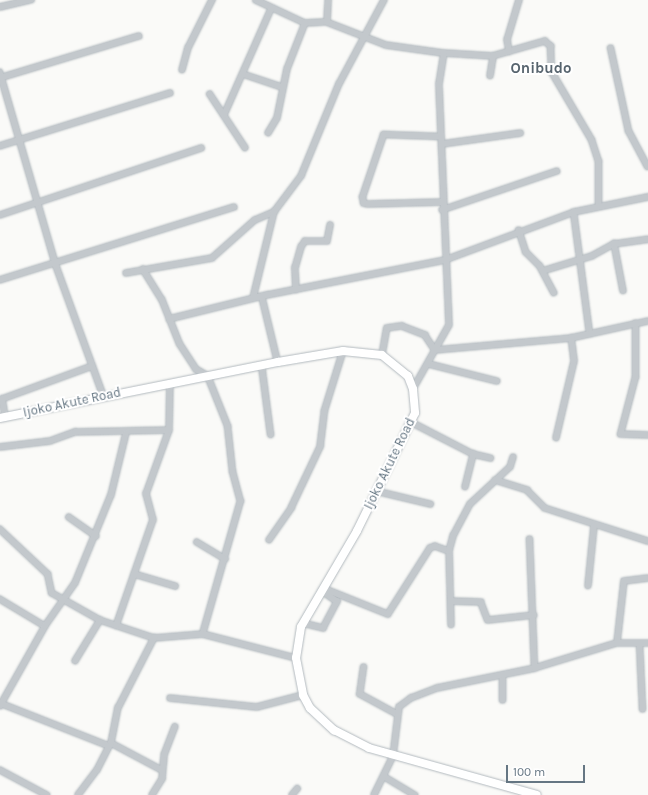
<!DOCTYPE html>
<html>
<head>
<meta charset="utf-8">
<style>
	body { margin:0 }
	#map { position:relative; width:648px; height:795px; overflow:hidden; background:#fafaf8; font-family:Karla,sans-serif }
	div>[style] { position:absolute }
	.roads { filter:drop-shadow(0 0 1px #b3babf) drop-shadow(0 0 1px #b3babf) }
	.street>* { height:5.5px; margin:-2.75px; padding:0 2.75px; transform-origin:2.75px; border-radius:2.75px; background:#c3c8cc }
	.secondary>* { height:8px; margin:-4px; padding:0 4px; transform-origin:4px; border-radius:4px; background:#fff }
	span { translate:-50% -50%; white-space:nowrap; text-align:center; line-height:1.15; -webkit-text-stroke:4px #fff; paint-order:stroke }
	.street-label { font-size:13px; color:#657683 }
	.quarter-label { font-size:15px; color:#57646e; font-weight:700 }
	.scale { position:absolute; left:506px; top:765px; width:79px; height:18px; box-sizing:border-box; border:2px solid #657683; border-top:0; padding-left:5px; font-size:12px; line-height:14px; white-space:nowrap; color:#657683; -webkit-text-stroke:3px #fff; paint-order:stroke }
</style>
</head>
<body>
<div id="map">
	<div class="roads">
		<div class="street">
			<i style="left:256px;top:0;width:54px;rotate:25.1deg"></i>
			<i style="left:305px;top:23px;width:22px;rotate:-3deg"></i>
			<i style="left:327px;top:22px;width:63px;rotate:21.3deg"></i>
			<i style="left:386px;top:45px;width:59px;rotate:7.9deg"></i>
			<i style="left:444px;top:53px;width:49px;rotate:3.5deg"></i>
			<i style="left:493px;top:56px;width:54px;rotate:-16.1deg"></i>
			<i style="left:545px;top:41px;width:8px;rotate:40deg"></i>
			<i style="left:551px;top:46px;width:26px;rotate:88deg"></i>
			<i style="left:552px;top:72px;width:79px;rotate:59.5deg"></i>
			<i style="left:592px;top:140px;width:22px;rotate:72deg"></i>
			<i style="left:599px;top:161px;width:45px;rotate:90deg"></i>
			<i style="left:0;top:7px;width:32px;rotate:-13deg"></i>
			<i style="left:327px;top:22px;width:22px;rotate:-87deg"></i>
			<i style="left:611px;top:48px;width:85px;rotate:77.8deg"></i>
			<i style="left:629px;top:131px;width:40px;rotate:62deg"></i>
			<i style="left:509px;top:52px;width:12px;rotate:-99deg"></i>
			<i style="left:507px;top:40px;width:42px;rotate:-73.3deg"></i>
			<i style="left:182px;top:70px;width:23px;rotate:-75deg"></i>
			<i style="left:188px;top:48px;width:54px;rotate:-63.4deg"></i>
			<i style="left:0;top:72px;width:201px;rotate:73.8deg"></i>
			<i style="left:56px;top:265px;width:140px;rotate:70deg"></i>
			<i style="left:243px;top:74px;width:41px;rotate:18.4deg"></i>
			<i style="left:490px;top:76px;width:20px;rotate:-81deg"></i>
			<i style="left:0;top:78px;width:145px;rotate:-16.8deg"></i>
			<i style="left:210px;top:94px;width:64px;rotate:56.6deg"></i>
			<i style="left:224px;top:115px;width:116px;rotate:-66.1deg"></i>
			<i style="left:268px;top:133px;width:17px;rotate:-59deg"></i>
			<i style="left:277px;top:118px;width:50px;rotate:-78.5deg"></i>
			<i style="left:287px;top:69px;width:49px;rotate:-68.6deg"></i>
			<i style="left:441px;top:137px;width:57px;rotate:-178deg"></i>
			<i style="left:384px;top:135px;width:65px;rotate:108.7deg"></i>
			<i style="left:363px;top:197px;width:6px;rotate:81deg"></i>
			<i style="left:364px;top:203px;width:4px;rotate:14deg"></i>
			<i style="left:368px;top:204px;width:74px;rotate:-1.5deg"></i>
			<i style="left:442px;top:144px;width:79px;rotate:-8deg"></i>
			<i style="left:0;top:146px;width:178px;rotate:-17.3deg"></i>
			<i style="left:442px;top:210px;width:121px;rotate:-18.7deg"></i>
			<i style="left:574px;top:212px;width:123px;rotate:82.5deg"></i>
			<i style="left:0;top:215px;width:212px;rotate:-18.4deg"></i>
			<i style="left:519px;top:230px;width:23px;rotate:72deg"></i>
			<i style="left:526px;top:252px;width:20px;rotate:45deg"></i>
			<i style="left:540px;top:266px;width:30px;rotate:62deg"></i>
			<i style="left:143px;top:269px;width:36px;rotate:58deg"></i>
			<i style="left:162px;top:299px;width:48px;rotate:68.2deg"></i>
			<i style="left:180px;top:344px;width:30px;rotate:57deg"></i>
			<i style="left:196px;top:369px;width:14px;rotate:30deg"></i>
			<i style="left:208px;top:376px;width:54px;rotate:68.2deg"></i>
			<i style="left:228px;top:426px;width:46px;rotate:83.8deg"></i>
			<i style="left:233px;top:472px;width:30px;rotate:75deg"></i>
			<i style="left:241px;top:501px;width:138px;rotate:105.9deg"></i>
			<i style="left:543px;top:271px;width:51px;rotate:-17deg"></i>
			<i style="left:592px;top:256px;width:25px;rotate:-29deg"></i>
			<i style="left:126px;top:273px;width:87px;rotate:-9.9deg"></i>
			<i style="left:212px;top:258px;width:57px;rotate:-41.5deg"></i>
			<i style="left:255px;top:220px;width:21px;rotate:-23deg"></i>
			<i style="left:0;top:280px;width:245px;rotate:-17.3deg"></i>
			<i style="left:296px;top:290px;width:22px;rotate:-93deg"></i>
			<i style="left:295px;top:268px;width:22px;rotate:-74deg"></i>
			<i style="left:301px;top:247px;width:7px;rotate:-56deg"></i>
			<i style="left:305px;top:241px;width:22px"></i>
			<i style="left:327px;top:241px;width:16px;rotate:-79deg"></i>
			<i style="left:623px;top:291px;width:48px;rotate:-100.8deg"></i>
			<i style="left:614px;top:244px;width:34px;rotate:-8deg"></i>
			<i style="left:262px;top:296px;width:68px;rotate:76.4deg"></i>
			<i style="left:253px;top:298px;width:89px;rotate:-76.3deg"></i>
			<i style="left:274px;top:212px;width:45px;rotate:-53.1deg"></i>
			<i style="left:301px;top:176px;width:100px;rotate:-67.6deg"></i>
			<i style="left:339px;top:84px;width:95px;rotate:-61.8deg"></i>
			<i style="left:169px;top:319px;width:101px;rotate:-13.8deg"></i>
			<i style="left:267px;top:295px;width:181px;rotate:-11.1deg"></i>
			<i style="left:445px;top:260px;width:138px;rotate:-20.4deg"></i>
			<i style="left:574px;top:212px;width:76px;rotate:-11.5deg"></i>
			<i style="left:636px;top:323px;width:54px;rotate:90deg"></i>
			<i style="left:636px;top:377px;width:59px;rotate:104.7deg"></i>
			<i style="left:621px;top:434px;width:27px;rotate:2deg"></i>
			<i style="left:435px;top:350px;width:137px;rotate:-5deg"></i>
			<i style="left:571px;top:338px;width:79px;rotate:-12.4deg"></i>
			<i style="left:382px;top:355px;width:27px;rotate:-80deg"></i>
			<i style="left:387px;top:328px;width:15px;rotate:-8deg"></i>
			<i style="left:402px;top:326px;width:25px;rotate:21deg"></i>
			<i style="left:425px;top:335px;width:18px;rotate:56deg"></i>
			<i style="left:429px;top:364px;width:70px;rotate:14deg"></i>
			<i style="left:262px;top:365px;width:70px;rotate:82.6deg"></i>
			<i style="left:413px;top:389px;width:73px;rotate:-60.6deg"></i>
			<i style="left:449px;top:325px;width:241px;rotate:-92.4deg"></i>
			<i style="left:439px;top:84px;width:31px;rotate:-81deg"></i>
			<i style="left:5px;top:417px;width:18px;rotate:-99deg"></i>
			<i style="left:2px;top:399px;width:96px;rotate:-20.1deg"></i>
			<i style="left:413px;top:423px;width:68px;rotate:27.3deg"></i>
			<i style="left:473px;top:454px;width:18px;rotate:13deg"></i>
			<i style="left:556px;top:438px;width:79px;rotate:-76.8deg"></i>
			<i style="left:574px;top:361px;width:23px;rotate:-97deg"></i>
			<i style="left:0;top:447px;width:50px;rotate:-6.8deg"></i>
			<i style="left:50px;top:441px;width:27px;rotate:-20deg"></i>
			<i style="left:75px;top:432px;width:94px;rotate:-1.2deg"></i>
			<i style="left:495px;top:480px;width:34px;rotate:17deg"></i>
			<i style="left:527px;top:490px;width:25px;rotate:45deg"></i>
			<i style="left:545px;top:508px;width:108px;rotate:17.8deg"></i>
			<i style="left:465px;top:487px;width:34px;rotate:-76deg"></i>
			<i style="left:376px;top:491px;width:56px;rotate:13.5deg"></i>
			<i style="left:69px;top:517px;width:33px;rotate:35deg"></i>
			<i style="left:0;top:529px;width:66px;rotate:43.2deg"></i>
			<i style="left:48px;top:574px;width:19px;rotate:78deg"></i>
			<i style="left:52px;top:593px;width:55px;rotate:29.4deg"></i>
			<i style="left:100px;top:620px;width:57px;rotate:18.4deg"></i>
			<i style="left:154px;top:638px;width:49px;rotate:-4.7deg"></i>
			<i style="left:203px;top:634px;width:96px;rotate:14.5deg"></i>
			<i style="left:530px;top:539px;width:129px;rotate:87.8deg"></i>
			<i style="left:269px;top:540px;width:39px;rotate:-55deg"></i>
			<i style="left:291px;top:508px;width:68px;rotate:-64.6deg"></i>
			<i style="left:320px;top:447px;width:35px;rotate:-83deg"></i>
			<i style="left:324px;top:412px;width:64px;rotate:-72.7deg"></i>
			<i style="left:197px;top:542px;width:33px;rotate:31deg"></i>
			<i style="left:134px;top:574px;width:43px;rotate:16.3deg"></i>
			<i style="left:588px;top:586px;width:60px;rotate:-84.3deg"></i>
			<i style="left:323px;top:588px;width:70px;rotate:21.8deg"></i>
			<i style="left:388px;top:614px;width:78px;rotate:-57.5deg"></i>
			<i style="left:430px;top:548px;width:5px;rotate:-22deg"></i>
			<i style="left:435px;top:546px;width:15px;rotate:20deg"></i>
			<i style="left:0;top:599px;width:52px;rotate:31deg"></i>
			<i style="left:451px;top:601px;width:30px;rotate:2deg"></i>
			<i style="left:481px;top:602px;width:19px;rotate:69deg"></i>
			<i style="left:488px;top:620px;width:46px;rotate:-6.2deg"></i>
			<i style="left:303px;top:623px;width:21px;rotate:14deg"></i>
			<i style="left:323px;top:628px;width:30px;rotate:-62deg"></i>
			<i style="left:337px;top:602px;width:19px;rotate:-145deg"></i>
			<i style="left:451px;top:625px;width:74px;rotate:-91.5deg"></i>
			<i style="left:449px;top:551px;width:16px;rotate:-75deg"></i>
			<i style="left:453px;top:536px;width:36px;rotate:-62deg"></i>
			<i style="left:470px;top:504px;width:54px;rotate:-42.8deg"></i>
			<i style="left:510px;top:467px;width:10px;rotate:-73deg"></i>
			<i style="left:116px;top:626px;width:112px;rotate:-70.8deg"></i>
			<i style="left:153px;top:520px;width:27px;rotate:-105deg"></i>
			<i style="left:146px;top:494px;width:68px;rotate:-70.2deg"></i>
			<i style="left:169px;top:430px;width:46px;rotate:-88.8deg"></i>
			<i style="left:617px;top:643px;width:62px;rotate:-83.6deg"></i>
			<i style="left:624px;top:581px;width:24px;rotate:-7deg"></i>
			<i style="left:640px;top:643px;width:66px;rotate:87.4deg"></i>
			<i style="left:75px;top:661px;width:48px;rotate:-58.6deg"></i>
			<i style="left:364px;top:667px;width:27px;rotate:98deg"></i>
			<i style="left:360px;top:694px;width:42px;rotate:28.4deg"></i>
			<i style="left:503px;top:676px;width:24px;rotate:90deg"></i>
			<i style="left:170px;top:698px;width:87px;rotate:5.9deg"></i>
			<i style="left:257px;top:707px;width:48px;rotate:-14.6deg"></i>
			<i style="left:0;top:703px;width:117px;rotate:21.5deg"></i>
			<i style="left:0;top:706px;width:92px;rotate:-60.6deg"></i>
			<i style="left:45px;top:626px;width:52px;rotate:-55.1deg"></i>
			<i style="left:75px;top:583px;width:95px;rotate:-67.8deg"></i>
			<i style="left:111px;top:495px;width:64px;rotate:-76.4deg"></i>
			<i style="left:111px;top:743px;width:58px;rotate:27.9deg"></i>
			<i style="left:0;top:770px;width:53px;rotate:28deg"></i>
			<i style="left:385px;top:777px;width:35px;rotate:31deg"></i>
			<i style="left:78px;top:795px;width:31px;rotate:-53deg"></i>
			<i style="left:97px;top:770px;width:30px;rotate:-63deg"></i>
			<i style="left:111px;top:743px;width:36px;rotate:-79deg"></i>
			<i style="left:118px;top:708px;width:79px;rotate:-62.8deg"></i>
			<i style="left:152px;top:795px;width:19px;rotate:-58deg"></i>
			<i style="left:162px;top:779px;width:24px;rotate:-85deg"></i>
			<i style="left:164px;top:755px;width:30px;rotate:-69deg"></i>
			<i style="left:292px;top:795px;width:8px;rotate:-50deg"></i>
			<i style="left:374px;top:795px;width:43px;rotate:-64deg"></i>
			<i style="left:393px;top:756px;width:49px;rotate:-83deg"></i>
			<i style="left:399px;top:707px;width:15px;rotate:-37deg"></i>
			<i style="left:411px;top:698px;width:28px;rotate:-21deg"></i>
			<i style="left:437px;top:688px;width:100px;rotate:-11.5deg"></i>
			<i style="left:535px;top:668px;width:86px;rotate:-17deg"></i>
			<i style="left:617px;top:643px;width:31px"></i>
		</div>
		<div class="secondary">
			<i style="left:0;top:418px;width:284px;rotate:-11.4deg"></i>
			<i style="left:278px;top:362px;width:66px;rotate:-9.6deg"></i>
			<i style="left:343px;top:351px;width:39px;rotate:6deg"></i>
			<i style="left:382px;top:355px;width:33px;rotate:39deg"></i>
			<i style="left:408px;top:376px;width:14px;rotate:69deg"></i>
			<i style="left:413px;top:389px;width:24px;rotate:85deg"></i>
			<i style="left:415px;top:413px;width:131px;rotate:116.2deg"></i>
			<i style="left:357px;top:531px;width:111px;rotate:120.3deg"></i>
			<i style="left:301px;top:627px;width:31px;rotate:99deg"></i>
			<i style="left:296px;top:658px;width:38px;rotate:79deg"></i>
			<i style="left:303px;top:695px;width:15px;rotate:62deg"></i>
			<i style="left:310px;top:708px;width:33px;rotate:43deg"></i>
			<i style="left:334px;top:730px;width:39px;rotate:27deg"></i>
			<i style="left:369px;top:748px;width:174px;rotate:15.6deg"></i>
		</div>
	</div>
	<div class="street-label">
		<span style="left:72px;top:403px;rotate:-12deg">Ijoko Akute Road</span>
		<span style="left:390px;top:464px;rotate:-64deg">Ijoko Akute Road</span>
	</div>
	<div class="quarter-label">
		<span style="left:541px;top:69px">Onibudo</span>
	</div>
	<div class="scale">100 m</div>
</div>
</body>
</html>
